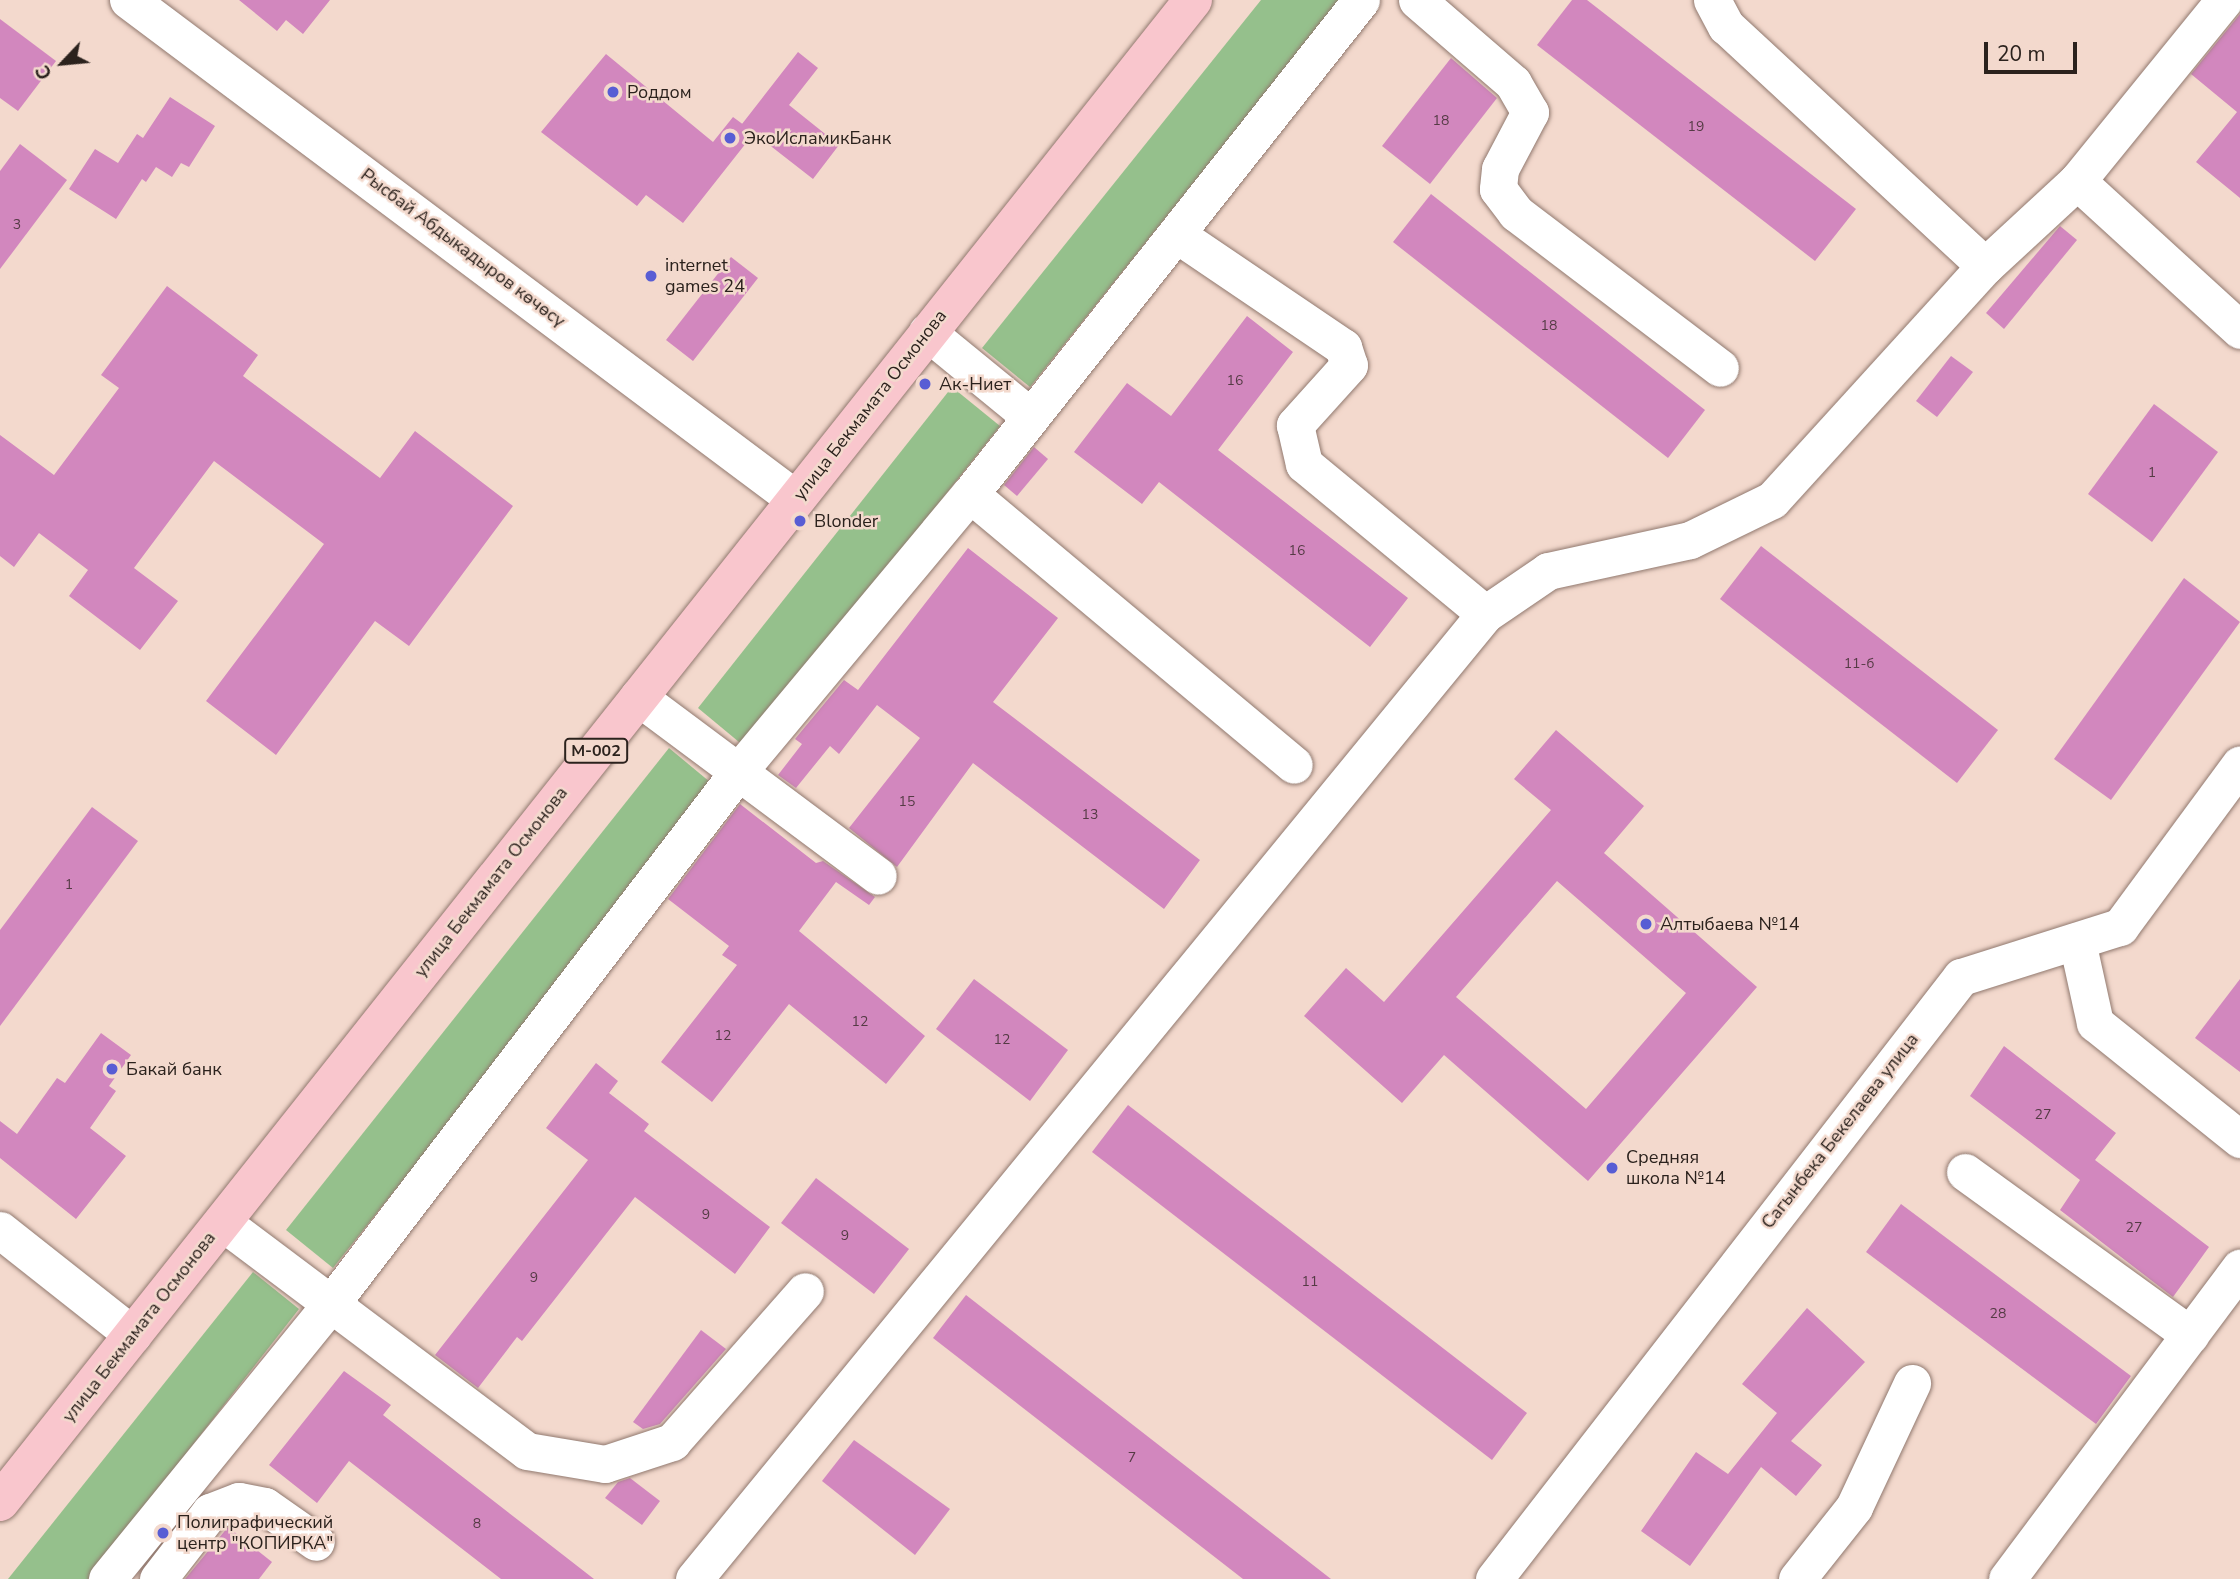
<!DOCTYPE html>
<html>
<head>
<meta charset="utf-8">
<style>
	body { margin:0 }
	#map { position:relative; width:2240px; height:1579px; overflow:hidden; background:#f3d9cd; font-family:"Nunito Sans",sans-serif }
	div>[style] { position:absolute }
	.green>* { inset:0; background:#95c08c }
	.building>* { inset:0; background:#d287be }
	.roads { filter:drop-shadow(0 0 2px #91796f) drop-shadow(0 0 2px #91796f) }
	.street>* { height:37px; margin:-18.5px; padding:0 18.5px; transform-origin:18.5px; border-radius:18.5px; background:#fff }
	.secondary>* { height:38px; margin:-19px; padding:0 19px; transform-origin:19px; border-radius:19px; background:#fff }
	.highway>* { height:38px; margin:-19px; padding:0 19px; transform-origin:19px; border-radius:19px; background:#f9c6cd }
	.dots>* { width:19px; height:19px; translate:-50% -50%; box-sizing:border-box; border:4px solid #f3d9cd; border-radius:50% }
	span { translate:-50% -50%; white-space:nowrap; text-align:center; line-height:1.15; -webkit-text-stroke:5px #f3d9cd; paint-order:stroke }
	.number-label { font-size:14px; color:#553b45 }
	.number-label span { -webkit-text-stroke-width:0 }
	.shield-label span { padding:2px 5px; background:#f3d9cd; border:2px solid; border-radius:5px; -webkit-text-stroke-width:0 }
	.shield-label { font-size:16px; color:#2b221d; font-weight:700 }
	.poi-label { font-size:18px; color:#2b221d }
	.left { translate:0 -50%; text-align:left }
	.street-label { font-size:18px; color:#2b221d }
	.north { position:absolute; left:28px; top:28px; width:70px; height:70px; -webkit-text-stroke:5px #f3d9cd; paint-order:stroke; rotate:244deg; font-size:19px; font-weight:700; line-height:28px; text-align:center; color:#2b221d }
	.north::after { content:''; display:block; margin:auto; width:24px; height:32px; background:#2b221d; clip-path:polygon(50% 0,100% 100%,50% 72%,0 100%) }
	.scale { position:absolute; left:1984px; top:42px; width:93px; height:32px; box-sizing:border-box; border:4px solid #2b221d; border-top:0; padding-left:9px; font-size:21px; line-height:24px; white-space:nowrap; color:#2b221d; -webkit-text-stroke:5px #f3d9cd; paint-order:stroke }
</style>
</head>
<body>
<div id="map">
	<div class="green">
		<i style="clip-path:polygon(1261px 0,1340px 0,1030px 387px,982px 348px)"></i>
		<i style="clip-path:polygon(952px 387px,1000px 426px,745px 747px,698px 708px)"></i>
		<i style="clip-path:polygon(669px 748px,716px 787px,333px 1268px,286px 1230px)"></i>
		<i style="clip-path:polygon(253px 1272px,299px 1309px,88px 1579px,8px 1579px)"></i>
	</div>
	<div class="building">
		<i style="clip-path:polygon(239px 0,330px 0,303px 34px,286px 20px,277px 31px)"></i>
		<i style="clip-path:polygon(1572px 0,1587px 0,1856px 209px,1815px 261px,1537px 45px)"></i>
		<i style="clip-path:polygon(2240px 14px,2240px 198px,2196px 162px,2237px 112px,2191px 74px)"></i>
		<i style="clip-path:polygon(0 19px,56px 61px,18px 111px,0 98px)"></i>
		<i style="clip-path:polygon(798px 52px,818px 68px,789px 105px,839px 145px,813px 179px,754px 133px,683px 223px,646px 195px,637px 206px,541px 132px,606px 54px,713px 142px,733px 117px,752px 131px,742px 124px)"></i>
		<i style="clip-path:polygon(1451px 58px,1497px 98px,1430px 184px,1382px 146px)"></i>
		<i style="clip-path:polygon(170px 97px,215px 126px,189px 167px,181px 163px,172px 177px,156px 167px,146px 182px,142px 179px,116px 219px,69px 189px,95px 149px,118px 163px,137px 134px,143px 138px)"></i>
		<i style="clip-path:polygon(20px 144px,67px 180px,0 269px,0 171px)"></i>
		<i style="clip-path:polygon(1431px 194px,1705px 410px,1668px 458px,1393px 242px)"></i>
		<i style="clip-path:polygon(2060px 226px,2077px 240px,2004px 329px,1986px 313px)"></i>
		<i style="clip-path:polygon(731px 257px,758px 278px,693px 361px,666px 340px)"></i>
		<i style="clip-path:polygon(167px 286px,258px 355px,243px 376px,380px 478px,415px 431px,513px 506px,409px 646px,375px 621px,276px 755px,206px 701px,324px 544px,214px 461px,134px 568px,178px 601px,140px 650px,69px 596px,88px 570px,39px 533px,14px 567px,0 556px,0 435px,54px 475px,119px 388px,101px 375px)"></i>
		<i style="clip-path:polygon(1247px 316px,1293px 352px,1218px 450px,1408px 598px,1370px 647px,1159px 482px,1142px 504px,1074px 452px,1127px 383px,1171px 416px)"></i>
		<i style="clip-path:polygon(1951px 356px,1973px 372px,1937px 417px,1916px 401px)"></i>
		<i style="clip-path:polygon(2154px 404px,2218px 452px,2152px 542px,2088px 494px)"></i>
		<i style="clip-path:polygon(1034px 447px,1048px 459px,1017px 496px,1004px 485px)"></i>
		<i style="clip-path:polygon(1761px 546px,1998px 730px,1957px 783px,1720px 599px)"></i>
		<i style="clip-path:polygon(968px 548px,1058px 618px,993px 702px,1200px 860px,1164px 909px,973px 763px,897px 867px,849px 828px,920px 738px,877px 705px,839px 754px,830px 746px,796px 788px,778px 775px,802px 744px,795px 739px,844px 680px,858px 690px)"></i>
		<i style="clip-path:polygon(2184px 578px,2240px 622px,2111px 800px,2054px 759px)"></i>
		<i style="clip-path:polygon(evenodd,1556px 730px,1644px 806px,1604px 853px,1757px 987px,1588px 1181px,1444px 1055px,1402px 1103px,1304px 1016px,1346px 968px,1384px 1002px,1551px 810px,1514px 779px,1556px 730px,1557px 881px,1686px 993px,1586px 1109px,1456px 997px,1557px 881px)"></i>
		<i style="clip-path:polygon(740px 804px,816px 863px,823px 861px,875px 897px,869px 905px,836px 882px,799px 931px,925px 1036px,886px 1084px,789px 1004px,712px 1102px,661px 1062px,737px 965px,722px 955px,729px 946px,668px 899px)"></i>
		<i style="clip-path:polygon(92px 807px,138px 841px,0 1026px,0 930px)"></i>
		<i style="clip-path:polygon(974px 979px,1068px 1050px,1030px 1101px,936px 1029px)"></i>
		<i style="clip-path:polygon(2240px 979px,2240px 1072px,2195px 1038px)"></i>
		<i style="clip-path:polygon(101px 1033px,131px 1055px,109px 1086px,116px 1091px,90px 1128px,126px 1156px,76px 1219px,0 1158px,0 1121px,17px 1134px,57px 1078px,65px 1083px)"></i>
		<i style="clip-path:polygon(2004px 1046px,2116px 1133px,2095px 1160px,2209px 1247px,2173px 1297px,2060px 1210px,2080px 1180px,1970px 1096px)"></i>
		<i style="clip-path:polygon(596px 1063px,618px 1081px,609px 1093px,649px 1124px,644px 1131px,770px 1227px,735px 1274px,635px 1197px,522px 1341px,517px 1337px,478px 1388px,435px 1355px,588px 1160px,546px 1128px)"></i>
		<i style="clip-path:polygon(1128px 1105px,1527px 1413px,1492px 1460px,1092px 1152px)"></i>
		<i style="clip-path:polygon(816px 1178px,909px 1249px,874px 1294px,781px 1223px)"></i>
		<i style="clip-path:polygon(1901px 1204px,2131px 1376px,2096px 1424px,1866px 1252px)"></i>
		<i style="clip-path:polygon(966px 1295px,1331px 1579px,1243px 1579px,933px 1338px)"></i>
		<i style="clip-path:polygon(1807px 1308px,1865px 1362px,1791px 1441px,1822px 1465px,1796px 1496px,1761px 1467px,1690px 1566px,1641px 1531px,1696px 1452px,1728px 1474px,1777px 1413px,1742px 1384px)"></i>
		<i style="clip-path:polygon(701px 1330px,726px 1349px,660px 1424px,643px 1429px,633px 1422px)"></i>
		<i style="clip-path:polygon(344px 1371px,391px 1405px,383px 1415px,594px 1579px,501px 1579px,349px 1461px,317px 1503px,269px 1465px)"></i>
		<i style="clip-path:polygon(854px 1440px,950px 1509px,915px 1555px,822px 1481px)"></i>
		<i style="clip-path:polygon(630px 1478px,660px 1501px,642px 1525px,605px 1498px,618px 1482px)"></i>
		<i style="clip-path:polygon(228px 1527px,272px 1562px,259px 1579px,185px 1579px)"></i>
	</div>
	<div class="roads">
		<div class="street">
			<i style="left:1417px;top:0;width:127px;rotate:40.8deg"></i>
			<i style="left:1513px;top:83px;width:34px;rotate:60deg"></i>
			<i style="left:1530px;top:112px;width:64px;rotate:117.8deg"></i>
			<i style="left:1500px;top:169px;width:20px;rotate:96deg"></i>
			<i style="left:1498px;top:189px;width:30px;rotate:53deg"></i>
			<i style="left:1516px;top:213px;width:256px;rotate:37.2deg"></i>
			<i style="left:1712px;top:0;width:30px;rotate:62deg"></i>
			<i style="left:1726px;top:26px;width:353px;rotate:42.8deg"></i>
			<i style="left:2077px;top:181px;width:221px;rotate:42.4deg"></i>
			<i style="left:1176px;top:234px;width:202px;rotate:34.1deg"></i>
			<i style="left:1343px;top:347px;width:19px;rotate:72deg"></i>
			<i style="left:1349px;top:365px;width:81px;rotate:132deg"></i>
			<i style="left:1295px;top:425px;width:40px;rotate:77deg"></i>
			<i style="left:1304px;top:464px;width:235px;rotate:39.6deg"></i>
			<i style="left:927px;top:332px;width:134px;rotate:39.3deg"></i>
			<i style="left:970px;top:494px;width:422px;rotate:39.9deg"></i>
			<i style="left:638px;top:697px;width:299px;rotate:36.7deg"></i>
			<i style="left:2077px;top:941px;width:84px;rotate:77.6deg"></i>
			<i style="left:2095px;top:1023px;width:186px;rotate:38.7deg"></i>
			<i style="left:1965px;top:1172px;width:278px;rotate:35.9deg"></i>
			<i style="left:222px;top:1222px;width:381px;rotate:36.9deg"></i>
			<i style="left:527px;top:1451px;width:79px;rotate:9.5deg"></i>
			<i style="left:605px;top:1464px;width:71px;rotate:-18.2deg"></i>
			<i style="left:672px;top:1442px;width:201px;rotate:-48.6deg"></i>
			<i style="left:0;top:1230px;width:169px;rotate:38.3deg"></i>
			<i style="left:107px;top:1579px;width:353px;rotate:-50.9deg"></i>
			<i style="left:330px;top:1305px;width:671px;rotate:-52.57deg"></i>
			<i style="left:738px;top:772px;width:362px;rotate:-50.2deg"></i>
			<i style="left:970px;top:494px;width:630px;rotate:-51.64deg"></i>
			<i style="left:158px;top:1579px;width:85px;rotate:-52.2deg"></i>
			<i style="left:210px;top:1512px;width:31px;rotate:-21deg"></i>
			<i style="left:239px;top:1501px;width:26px;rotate:11deg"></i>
			<i style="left:265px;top:1506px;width:62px;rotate:35.2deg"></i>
			<i style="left:694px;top:1579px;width:1248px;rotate:-50.66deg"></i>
			<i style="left:1485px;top:614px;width:76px;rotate:-34.3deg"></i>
			<i style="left:1548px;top:571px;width:145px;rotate:-12.3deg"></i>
			<i style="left:1690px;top:540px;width:91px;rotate:-26deg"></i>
			<i style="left:1772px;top:500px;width:316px;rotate:-47.7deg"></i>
			<i style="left:1985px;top:266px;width:125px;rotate:-42.7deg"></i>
			<i style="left:2077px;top:181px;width:233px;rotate:-50.9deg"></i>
			<i style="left:1494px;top:1579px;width:762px;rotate:-52.2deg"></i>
			<i style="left:1961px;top:977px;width:167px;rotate:-17.5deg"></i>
			<i style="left:2120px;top:927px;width:202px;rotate:-53.6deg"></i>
			<i style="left:1797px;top:1579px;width:92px;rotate:-51.6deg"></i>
			<i style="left:1854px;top:1507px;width:137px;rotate:-64.9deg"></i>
			<i style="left:2007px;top:1579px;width:389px;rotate:-53.2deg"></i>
		</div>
		<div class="secondary">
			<i style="left:129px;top:0;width:832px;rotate:36.84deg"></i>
		</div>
		<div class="highway">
			<i style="left:0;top:1502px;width:1918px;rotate:-51.54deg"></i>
		</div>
	</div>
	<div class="dots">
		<i style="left:613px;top:92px;background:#585dd4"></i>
		<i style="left:730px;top:138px;background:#585dd4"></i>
		<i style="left:651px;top:276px;background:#585dd4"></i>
		<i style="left:925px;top:384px;background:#585dd4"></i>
		<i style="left:800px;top:521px;background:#585dd4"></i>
		<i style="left:1646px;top:924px;background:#585dd4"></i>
		<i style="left:112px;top:1069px;background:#585dd4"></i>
		<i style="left:1612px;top:1168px;background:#585dd4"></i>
		<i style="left:163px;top:1533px;background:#585dd4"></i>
	</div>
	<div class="number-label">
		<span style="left:1441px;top:121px">18</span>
		<span style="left:1696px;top:127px">19</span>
		<span style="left:17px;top:225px">3</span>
		<span style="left:1549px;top:326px">18</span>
		<span style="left:1235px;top:381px">16</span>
		<span style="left:2152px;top:473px">1</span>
		<span style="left:1297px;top:551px">16</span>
		<span style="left:1859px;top:664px">11-б</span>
		<span style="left:907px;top:802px">15</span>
		<span style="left:1090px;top:815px">13</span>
		<span style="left:69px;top:885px">1</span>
		<span style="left:860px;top:1022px">12</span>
		<span style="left:723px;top:1036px">12</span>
		<span style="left:1002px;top:1040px">12</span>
		<span style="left:2043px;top:1115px">27</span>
		<span style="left:706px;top:1215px">9</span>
		<span style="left:2134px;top:1228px">27</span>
		<span style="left:845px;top:1236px">9</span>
		<span style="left:534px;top:1278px">9</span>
		<span style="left:1310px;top:1282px">11</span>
		<span style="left:1998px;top:1314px">28</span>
		<span style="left:1132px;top:1458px">7</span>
		<span style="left:477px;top:1524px">8</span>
	</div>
	<div class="shield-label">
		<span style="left:596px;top:751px">M-002</span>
	</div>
	<div class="poi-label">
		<span class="left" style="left:627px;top:92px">Роддом</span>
		<span class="left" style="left:744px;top:138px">ЭкоИсламикБанк</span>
		<span class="left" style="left:665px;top:276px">internet<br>games 24</span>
		<span class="left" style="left:939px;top:384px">Ак-Ниет</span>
		<span class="left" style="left:814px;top:521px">Blonder</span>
		<span class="left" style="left:1660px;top:924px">Алтыбаева №14</span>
		<span class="left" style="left:126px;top:1069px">Бакай банк</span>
		<span class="left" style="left:1626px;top:1168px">Средняя<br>школа №14</span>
		<span class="left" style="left:177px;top:1533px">Полиграфический<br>центр "КОПИРКА"</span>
	</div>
	<div class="street-label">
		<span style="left:463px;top:248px;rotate:37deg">Рысбай Абдыкадыров көчөсү</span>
		<span style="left:870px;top:405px;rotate:-52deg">улица Бекмамата Осмонова</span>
		<span style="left:491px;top:882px;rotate:-52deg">улица Бекмамата Осмонова</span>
		<span style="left:1840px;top:1131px;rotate:-52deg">Сагынбека Бекелаева улица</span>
		<span style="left:139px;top:1327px;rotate:-52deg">улица Бекмамата Осмонова</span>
	</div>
	<div class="north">С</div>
	<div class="scale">20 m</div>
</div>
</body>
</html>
